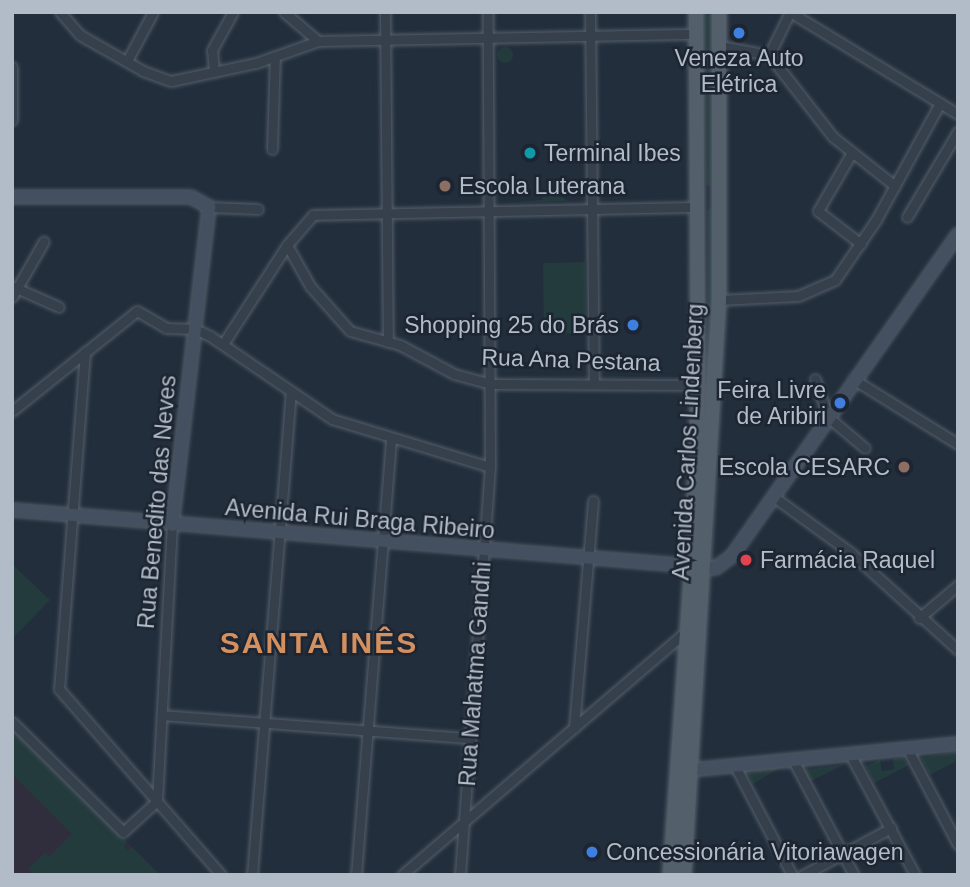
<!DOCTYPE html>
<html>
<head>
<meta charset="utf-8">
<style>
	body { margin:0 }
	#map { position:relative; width:970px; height:887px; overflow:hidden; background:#222e3c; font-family:Arial,sans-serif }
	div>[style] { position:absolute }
	.medical>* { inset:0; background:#302e3d }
	.green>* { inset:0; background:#243b3d }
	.round { border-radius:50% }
	.roads { filter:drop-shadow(0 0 2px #555e6a) drop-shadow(0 0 2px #555e6a) }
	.street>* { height:9px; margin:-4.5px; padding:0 4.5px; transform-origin:4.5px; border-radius:4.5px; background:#36404c }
	.secondary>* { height:12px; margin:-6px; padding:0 6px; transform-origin:6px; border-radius:6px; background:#444f5f }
	.primary>* { height:14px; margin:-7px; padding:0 7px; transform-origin:7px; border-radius:7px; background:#545f6c }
	.dots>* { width:19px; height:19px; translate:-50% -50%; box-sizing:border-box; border:4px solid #1c2531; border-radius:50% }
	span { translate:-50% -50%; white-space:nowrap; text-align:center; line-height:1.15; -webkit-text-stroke:5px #1c2531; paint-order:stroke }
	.poi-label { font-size:23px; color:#b2bbc8 }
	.left { translate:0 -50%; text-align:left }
	.right { translate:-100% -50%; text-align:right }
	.street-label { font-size:23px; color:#b2bbc8 }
	.district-label { font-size:30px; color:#d5905f; font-weight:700; letter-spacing:2px }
	.frame { position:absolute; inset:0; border:14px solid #b2bbc8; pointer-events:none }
</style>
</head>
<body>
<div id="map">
	<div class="medical">
		<i style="clip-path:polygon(12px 727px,160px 875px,12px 875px)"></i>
	</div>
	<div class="green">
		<i style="clip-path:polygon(703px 12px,713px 12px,711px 186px,706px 185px)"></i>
		<i class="round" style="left:497px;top:47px;width:16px;height:16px"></i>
		<i style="clip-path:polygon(546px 187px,568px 201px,508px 203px,542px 200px)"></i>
		<i style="clip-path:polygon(715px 206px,709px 452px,706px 452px,707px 210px)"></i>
		<i style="clip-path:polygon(585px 262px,586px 333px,544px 334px,543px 263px)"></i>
		<i style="clip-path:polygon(12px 564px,50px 600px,12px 639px)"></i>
		<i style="clip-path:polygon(12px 727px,127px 842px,124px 847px,128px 851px,132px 847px,160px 875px,34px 875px,28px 869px,45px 853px,49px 857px,72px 834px,12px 774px)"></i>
		<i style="clip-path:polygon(958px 751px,958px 760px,930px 775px,921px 758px)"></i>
		<i style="clip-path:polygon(903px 757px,909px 765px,874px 783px,865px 766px,880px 760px,882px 771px,894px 769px,893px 759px)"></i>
		<i style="clip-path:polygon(791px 761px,753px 784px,744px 767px)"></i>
		<i style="clip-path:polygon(844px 765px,806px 783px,800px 770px)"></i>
	</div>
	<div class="roads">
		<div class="street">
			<i style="left:60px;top:12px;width:30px;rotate:49deg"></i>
			<i style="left:80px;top:35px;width:73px;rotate:29.7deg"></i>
			<i style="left:143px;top:71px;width:30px;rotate:20deg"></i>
			<i style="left:171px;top:81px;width:87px;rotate:-12deg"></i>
			<i style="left:256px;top:63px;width:66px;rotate:-19.5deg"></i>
			<i style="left:318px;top:41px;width:380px;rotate:-1.1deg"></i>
			<i style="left:284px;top:12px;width:45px;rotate:40.5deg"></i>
			<i style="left:385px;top:12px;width:330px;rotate:89.5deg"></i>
			<i style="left:590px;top:12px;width:371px;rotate:89.4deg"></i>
			<i style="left:720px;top:46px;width:50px;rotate:10.4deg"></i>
			<i style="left:769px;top:55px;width:104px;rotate:52deg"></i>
			<i style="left:833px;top:137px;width:79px;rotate:38.3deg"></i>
			<i style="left:769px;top:55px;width:48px;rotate:-64deg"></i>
			<i style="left:790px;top:12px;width:197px;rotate:31.3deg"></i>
			<i style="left:127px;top:61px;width:55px;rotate:-62deg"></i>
			<i style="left:12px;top:67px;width:53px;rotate:90deg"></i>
			<i style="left:214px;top:72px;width:22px;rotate:-95deg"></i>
			<i style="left:212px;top:50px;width:43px;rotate:-61.1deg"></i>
			<i style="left:272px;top:149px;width:93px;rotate:-88.2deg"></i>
			<i style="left:851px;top:154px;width:66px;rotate:120.1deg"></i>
			<i style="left:818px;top:211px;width:54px;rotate:37.5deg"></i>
			<i style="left:209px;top:207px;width:49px;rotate:2.3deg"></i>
			<i style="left:907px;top:217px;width:100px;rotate:-59.3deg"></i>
			<i style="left:287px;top:245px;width:47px;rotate:60.7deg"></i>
			<i style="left:310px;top:286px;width:60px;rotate:48.4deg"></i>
			<i style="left:350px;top:331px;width:52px;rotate:15.6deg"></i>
			<i style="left:400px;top:345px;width:61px;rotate:28.2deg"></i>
			<i style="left:454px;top:374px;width:39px;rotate:15deg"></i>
			<i style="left:492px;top:384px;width:206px;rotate:0.3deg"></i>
			<i style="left:14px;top:287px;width:49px;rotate:24deg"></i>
			<i style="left:12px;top:297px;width:64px;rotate:-60.3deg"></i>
			<i style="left:719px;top:300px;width:79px;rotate:-2.9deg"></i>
			<i style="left:798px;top:296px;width:40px;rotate:-23.4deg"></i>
			<i style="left:835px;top:280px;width:73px;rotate:-55.7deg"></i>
			<i style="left:876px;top:220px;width:133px;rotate:-61.3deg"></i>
			<i style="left:223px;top:344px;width:118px;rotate:-57.1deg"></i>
			<i style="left:287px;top:245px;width:40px;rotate:-49deg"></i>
			<i style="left:313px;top:215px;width:386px;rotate:-1.2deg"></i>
			<i style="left:85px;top:352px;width:338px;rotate:94.4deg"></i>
			<i style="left:59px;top:689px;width:247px;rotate:48.9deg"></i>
			<i style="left:815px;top:379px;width:40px;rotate:71.1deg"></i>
			<i style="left:828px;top:417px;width:48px;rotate:40deg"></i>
			<i style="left:853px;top:379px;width:123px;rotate:31.8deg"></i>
			<i style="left:12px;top:411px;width:160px;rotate:-38.7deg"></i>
			<i style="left:137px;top:311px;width:34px;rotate:30deg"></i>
			<i style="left:166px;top:328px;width:29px;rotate:2deg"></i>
			<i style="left:195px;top:329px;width:17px;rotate:25deg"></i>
			<i style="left:210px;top:336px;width:148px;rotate:34.2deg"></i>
			<i style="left:332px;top:419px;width:165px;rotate:16.9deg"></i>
			<i style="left:774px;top:497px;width:95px;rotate:36deg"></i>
			<i style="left:851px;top:553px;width:144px;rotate:42.2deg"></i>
			<i style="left:919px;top:618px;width:51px;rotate:-40.2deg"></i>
			<i style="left:162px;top:715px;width:308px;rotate:4.3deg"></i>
			<i style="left:12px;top:722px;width:156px;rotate:44.7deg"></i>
			<i style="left:123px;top:832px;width:46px;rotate:-42.4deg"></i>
			<i style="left:157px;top:801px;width:276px;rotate:-86.9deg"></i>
			<i style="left:574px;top:728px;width:228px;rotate:-85.2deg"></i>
			<i style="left:908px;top:750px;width:107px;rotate:62.2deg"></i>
			<i style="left:851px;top:756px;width:135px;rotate:61.7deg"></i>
			<i style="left:793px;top:760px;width:130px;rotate:62.1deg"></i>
			<i style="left:734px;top:764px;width:125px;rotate:62.4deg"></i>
			<i style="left:252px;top:875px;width:484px;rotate:-85.4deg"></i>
			<i style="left:356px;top:875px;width:439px;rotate:-85.4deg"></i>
			<i style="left:402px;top:875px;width:375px;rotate:-40.6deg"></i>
			<i style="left:460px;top:875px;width:409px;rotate:-85.8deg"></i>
			<i style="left:490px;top:467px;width:455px;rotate:-90.3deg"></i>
			<i style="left:803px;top:875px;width:100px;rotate:-28.1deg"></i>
		</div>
		<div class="secondary">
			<i style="left:12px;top:197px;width:179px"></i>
			<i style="left:191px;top:197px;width:21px;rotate:29deg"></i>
			<i style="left:209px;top:207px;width:320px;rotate:96.6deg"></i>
			<i style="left:12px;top:510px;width:706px;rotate:4.71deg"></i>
			<i style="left:716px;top:568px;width:20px;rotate:-37deg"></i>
			<i style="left:732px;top:556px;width:393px;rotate:-54.9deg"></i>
			<i style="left:691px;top:770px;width:268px;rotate:-5.6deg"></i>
		</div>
		<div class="primary">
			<i style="left:670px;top:875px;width:329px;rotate:-86deg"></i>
			<i style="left:693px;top:547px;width:162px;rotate:-88.2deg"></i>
			<i style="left:698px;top:385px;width:373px;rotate:-90.3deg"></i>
			<i style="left:684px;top:875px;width:576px;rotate:-86.52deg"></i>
			<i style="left:719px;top:300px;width:288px;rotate:-90deg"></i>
		</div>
	</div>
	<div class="dots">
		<i style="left:739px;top:33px;background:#3f7fe0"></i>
		<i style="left:530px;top:153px;background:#0f9aa8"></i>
		<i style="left:445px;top:186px;background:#8d6e63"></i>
		<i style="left:633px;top:325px;background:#3f7fe0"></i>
		<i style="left:840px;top:403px;background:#3f7fe0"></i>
		<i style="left:904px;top:467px;background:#8d6e63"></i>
		<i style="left:746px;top:560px;background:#e0444e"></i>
		<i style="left:592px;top:852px;background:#3f7fe0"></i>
	</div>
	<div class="poi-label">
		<span style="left:739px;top:71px">Veneza Auto<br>Elétrica</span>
		<span class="left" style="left:544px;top:153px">Terminal Ibes</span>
		<span class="left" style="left:459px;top:186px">Escola Luterana</span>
		<span class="right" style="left:619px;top:325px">Shopping 25 do Brás</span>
		<span class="right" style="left:826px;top:403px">Feira Livre<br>de Aribiri</span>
		<span class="right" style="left:890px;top:467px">Escola CESARC</span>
		<span class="left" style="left:760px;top:560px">Farmácia Raquel</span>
		<span class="left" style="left:606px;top:852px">Concessionária Vitoriawagen</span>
	</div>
	<div class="street-label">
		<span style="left:571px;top:360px;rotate:2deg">Rua Ana Pestana</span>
		<span style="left:688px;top:442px;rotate:-87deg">Avenida Carlos Lindenberg</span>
		<span style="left:157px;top:502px;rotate:-85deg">Rua Benedito das Neves</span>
		<span style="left:360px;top:519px;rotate:5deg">Avenida Rui Braga Ribeiro</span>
		<span style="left:475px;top:674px;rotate:-86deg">Rua Mahatma Gandhi</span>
	</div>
	<div class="district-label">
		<span style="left:319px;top:643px">SANTA INÊS</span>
	</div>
	<div class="frame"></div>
</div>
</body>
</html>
